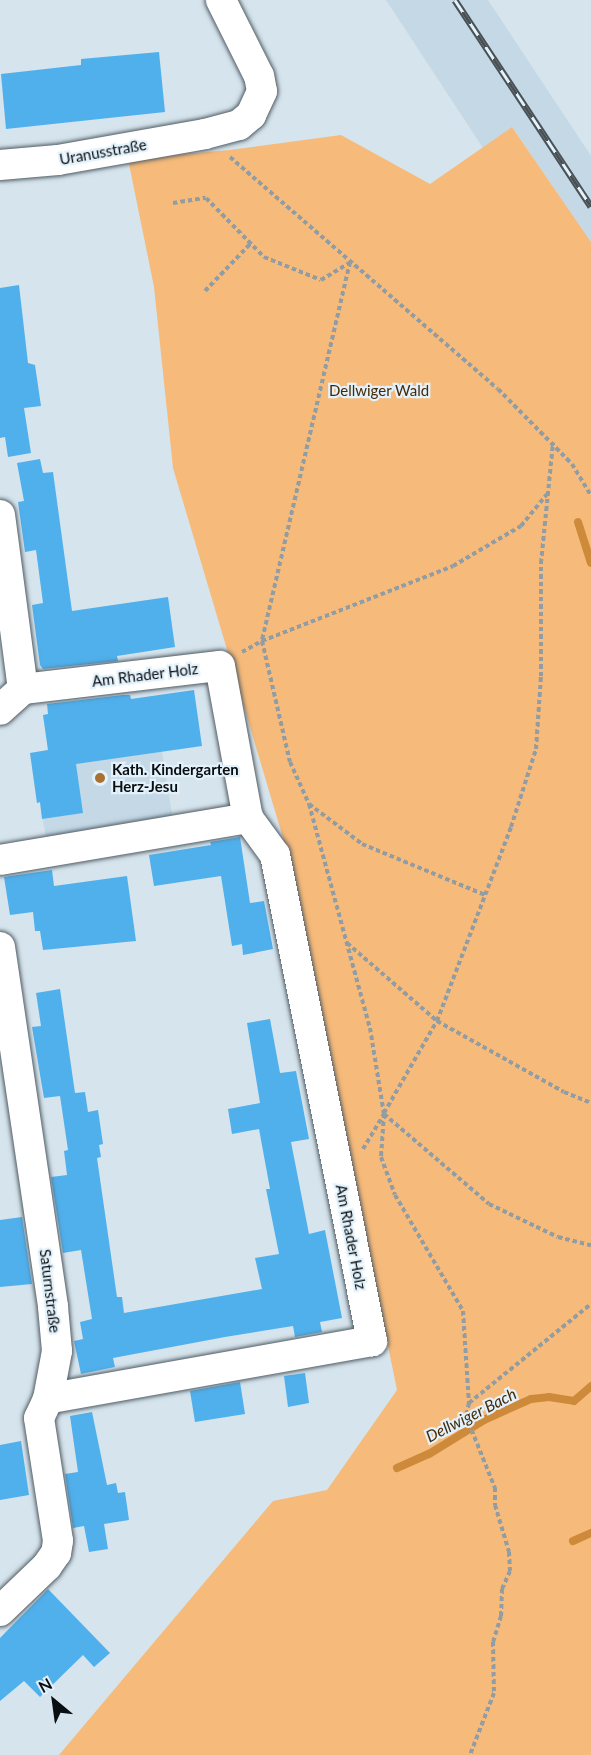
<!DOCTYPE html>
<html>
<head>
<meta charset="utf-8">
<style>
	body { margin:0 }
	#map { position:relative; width:591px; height:1755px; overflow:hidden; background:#d6e4ed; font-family:Lato,sans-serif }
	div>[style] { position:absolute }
	.built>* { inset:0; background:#c4d8e6 }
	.green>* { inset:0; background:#f6ba7a }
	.stream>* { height:8px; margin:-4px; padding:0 4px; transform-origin:4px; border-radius:4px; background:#ce8a3b }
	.building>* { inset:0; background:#50b0ec }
	.path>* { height:4px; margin-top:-2px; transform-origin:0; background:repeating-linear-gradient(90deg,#919ca3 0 4.5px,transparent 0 7.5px) }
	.roads { filter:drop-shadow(0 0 2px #505c64) drop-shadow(0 0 2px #505c64) }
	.minor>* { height:30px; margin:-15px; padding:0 15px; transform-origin:15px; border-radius:15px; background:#fff }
	.rail>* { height:7px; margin-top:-3.5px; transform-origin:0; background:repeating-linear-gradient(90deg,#e3f1fb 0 14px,#495155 0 28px); box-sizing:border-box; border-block:2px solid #495155 }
	.dots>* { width:16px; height:16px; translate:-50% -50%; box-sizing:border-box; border:3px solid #e3f1fb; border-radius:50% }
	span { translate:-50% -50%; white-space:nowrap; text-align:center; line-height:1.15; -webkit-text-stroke:4.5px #e3f1fb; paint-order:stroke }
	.street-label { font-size:15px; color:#090e11 }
	.park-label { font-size:15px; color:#452907 }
	.poi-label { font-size:15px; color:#090e11; font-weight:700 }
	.left { translate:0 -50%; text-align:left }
	.water-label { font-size:16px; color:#462a08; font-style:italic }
	.north { position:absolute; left:24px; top:1671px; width:60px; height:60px; -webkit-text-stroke:4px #e3f1fb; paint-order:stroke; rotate:331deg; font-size:16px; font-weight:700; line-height:24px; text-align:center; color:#090e11 }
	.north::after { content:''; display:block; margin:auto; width:21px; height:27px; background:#090e11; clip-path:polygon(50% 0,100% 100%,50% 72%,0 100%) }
</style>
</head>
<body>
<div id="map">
	<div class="built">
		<i style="clip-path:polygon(386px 0,488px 0,591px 156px,591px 242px,513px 128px,483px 148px)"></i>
		<i style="clip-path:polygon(130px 695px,132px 702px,162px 752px,173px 820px,46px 838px,40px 803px,37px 803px,30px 753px,48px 750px,43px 715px,59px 713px,59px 705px)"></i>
	</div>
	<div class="green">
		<i style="clip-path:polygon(512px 127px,591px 242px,591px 1755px,59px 1755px,273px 1501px,327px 1490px,397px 1390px,286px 848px,173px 468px,154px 287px,128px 159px,230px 150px,341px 135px,430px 184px)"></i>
	</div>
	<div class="stream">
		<i style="left:578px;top:522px;width:43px;rotate:72.4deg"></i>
		<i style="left:397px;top:1468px;width:35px;rotate:-24deg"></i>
		<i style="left:429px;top:1454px;width:67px;rotate:-31.6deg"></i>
		<i style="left:486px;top:1419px;width:49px;rotate:-24deg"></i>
		<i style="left:531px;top:1399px;width:18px;rotate:-6deg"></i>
		<i style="left:549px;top:1397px;width:25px;rotate:9deg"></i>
		<i style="left:574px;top:1401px;width:23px;rotate:-41deg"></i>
		<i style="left:573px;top:1541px;width:20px;rotate:-24deg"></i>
	</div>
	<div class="building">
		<i style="clip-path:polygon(159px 52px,165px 112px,6px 129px,1px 74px,81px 65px,81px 59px)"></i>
		<i style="clip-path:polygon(19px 285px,28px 363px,35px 365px,41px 406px,24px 408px,31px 453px,8px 457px,5px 437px,0 438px,0 288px)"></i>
		<i style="clip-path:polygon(40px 459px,43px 473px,53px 472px,72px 611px,168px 597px,175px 647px,117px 656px,118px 661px,43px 669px,40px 665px,32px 605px,43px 603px,36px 550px,25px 552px,18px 502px,24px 501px,17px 463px)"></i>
		<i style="clip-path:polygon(194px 690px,202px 746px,76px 764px,83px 813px,42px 819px,40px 802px,37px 803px,30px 753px,48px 750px,43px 715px,48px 714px,47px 704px,123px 695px,130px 695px,131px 699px)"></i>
		<i style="clip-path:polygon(240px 837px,250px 903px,264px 901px,273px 949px,243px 955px,242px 944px,232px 946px,221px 876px,154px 886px,149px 855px,211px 845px,210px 842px)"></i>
		<i style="clip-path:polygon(52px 870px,54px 886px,127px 876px,136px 941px,43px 950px,40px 931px,35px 931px,33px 912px,10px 915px,4px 877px)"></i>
		<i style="clip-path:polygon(60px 989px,75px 1093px,85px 1092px,88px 1112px,98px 1110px,103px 1144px,99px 1145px,101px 1157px,97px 1158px,117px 1297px,122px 1297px,124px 1313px,262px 1289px,255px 1258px,279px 1254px,266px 1189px,270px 1189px,259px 1129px,232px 1134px,228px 1109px,260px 1103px,247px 1023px,270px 1019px,280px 1073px,296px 1071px,309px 1139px,291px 1142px,309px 1234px,325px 1230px,342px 1318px,320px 1322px,322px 1332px,295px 1337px,293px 1326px,225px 1337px,113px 1358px,115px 1367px,81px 1374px,74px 1341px,83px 1339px,80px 1322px,92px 1319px,81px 1250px,63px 1253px,51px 1177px,67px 1175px,64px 1151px,68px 1150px,60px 1096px,44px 1098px,32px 1027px,41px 1026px,36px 993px)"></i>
		<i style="clip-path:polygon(22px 1217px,32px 1284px,0 1287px,0 1220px)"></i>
		<i style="clip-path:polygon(305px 1373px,309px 1403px,288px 1407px,284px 1376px)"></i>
		<i style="clip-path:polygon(240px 1382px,245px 1414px,195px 1422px,190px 1391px)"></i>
		<i style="clip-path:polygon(92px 1412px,107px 1485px,116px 1483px,118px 1493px,125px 1492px,129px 1520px,104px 1524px,108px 1549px,89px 1552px,84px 1526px,73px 1528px,65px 1474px,78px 1472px,70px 1416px)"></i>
		<i style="clip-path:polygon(21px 1441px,29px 1495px,0 1500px,0 1445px)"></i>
		<i style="clip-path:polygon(48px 1589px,110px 1653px,94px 1667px,83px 1655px,40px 1697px,24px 1681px,0 1701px,0 1638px)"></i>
	</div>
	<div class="path">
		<i style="left:230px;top:157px;width:354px;rotate:40.9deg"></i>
		<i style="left:498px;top:389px;width:105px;rotate:45.4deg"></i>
		<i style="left:572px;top:464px;width:37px;rotate:59deg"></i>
		<i style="left:173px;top:203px;width:33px;rotate:-9deg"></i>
		<i style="left:206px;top:198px;width:83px;rotate:45.5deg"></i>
		<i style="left:264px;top:257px;width:61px;rotate:22deg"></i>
		<i style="left:321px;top:280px;width:33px;rotate:-31deg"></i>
		<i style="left:350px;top:262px;width:389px;rotate:103.1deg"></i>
		<i style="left:262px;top:641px;width:205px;rotate:-21.4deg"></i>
		<i style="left:453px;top:566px;width:79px;rotate:-30.5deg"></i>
		<i style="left:521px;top:526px;width:41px;rotate:-50.9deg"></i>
		<i style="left:205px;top:291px;width:66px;rotate:-46.2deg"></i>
		<i style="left:242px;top:652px;width:23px;rotate:-29deg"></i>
		<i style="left:262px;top:641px;width:124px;rotate:77deg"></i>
		<i style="left:290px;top:762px;width:46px;rotate:65.7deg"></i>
		<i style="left:309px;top:804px;width:232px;rotate:74.8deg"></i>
		<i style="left:370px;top:1028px;width:87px;rotate:80.8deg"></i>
		<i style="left:384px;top:1114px;width:43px;rotate:94deg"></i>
		<i style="left:381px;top:1157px;width:40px;rotate:69.8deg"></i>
		<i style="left:395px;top:1195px;width:134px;rotate:59.6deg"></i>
		<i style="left:463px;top:1311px;width:92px;rotate:86.3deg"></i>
		<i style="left:469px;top:1403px;width:13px;rotate:103deg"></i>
		<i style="left:466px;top:1416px;width:78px;rotate:68.1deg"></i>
		<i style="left:495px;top:1488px;width:17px;rotate:90deg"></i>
		<i style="left:495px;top:1505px;width:49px;rotate:73.4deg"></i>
		<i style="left:509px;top:1552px;width:19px;rotate:87deg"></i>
		<i style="left:510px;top:1571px;width:20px;rotate:114deg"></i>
		<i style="left:502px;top:1589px;width:27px;rotate:92deg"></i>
		<i style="left:501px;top:1616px;width:27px;rotate:107deg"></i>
		<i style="left:493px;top:1642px;width:51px;rotate:88.9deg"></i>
		<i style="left:494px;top:1693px;width:66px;rotate:111.2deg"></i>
		<i style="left:309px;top:804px;width:66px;rotate:37deg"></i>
		<i style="left:362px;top:844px;width:133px;rotate:22.5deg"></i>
		<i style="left:347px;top:943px;width:119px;rotate:40.9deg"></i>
		<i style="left:437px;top:1021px;width:145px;rotate:29.2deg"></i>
		<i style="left:564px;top:1092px;width:29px;rotate:22deg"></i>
		<i style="left:384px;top:1113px;width:106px;rotate:-60.1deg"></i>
		<i style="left:437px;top:1021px;width:208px;rotate:-69.1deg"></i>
		<i style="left:511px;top:827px;width:82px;rotate:-72.2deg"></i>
		<i style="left:536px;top:749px;width:73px;rotate:-86.1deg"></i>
		<i style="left:541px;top:676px;width:113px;rotate:-90deg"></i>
		<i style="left:541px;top:563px;width:121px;rotate:-84.3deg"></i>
		<i style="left:363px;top:1149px;width:41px;rotate:-59deg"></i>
		<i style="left:384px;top:1114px;width:138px;rotate:40.6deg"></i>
		<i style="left:489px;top:1204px;width:76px;rotate:25.6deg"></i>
		<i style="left:558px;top:1237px;width:34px;rotate:14deg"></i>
		<i style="left:469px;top:1403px;width:157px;rotate:-39.1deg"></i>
	</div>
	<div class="roads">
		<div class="minor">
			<i style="left:0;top:165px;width:58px;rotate:-4.9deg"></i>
			<i style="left:58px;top:160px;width:149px;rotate:-10deg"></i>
			<i style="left:205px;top:134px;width:35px;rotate:-15deg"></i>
			<i style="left:239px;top:125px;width:16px;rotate:-40deg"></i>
			<i style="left:251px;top:115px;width:26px;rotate:-65deg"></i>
			<i style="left:262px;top:91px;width:15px;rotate:-101deg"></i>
			<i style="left:259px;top:76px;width:85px;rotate:-116.6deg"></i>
			<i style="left:0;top:515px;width:176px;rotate:82.5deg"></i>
			<i style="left:23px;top:689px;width:31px;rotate:138deg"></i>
			<i style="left:23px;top:689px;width:198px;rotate:-6.7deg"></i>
			<i style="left:220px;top:666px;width:155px;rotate:79.6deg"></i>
			<i style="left:248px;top:818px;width:46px;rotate:53.9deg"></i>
			<i style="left:275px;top:855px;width:496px;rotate:78.7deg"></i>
			<i style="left:372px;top:1341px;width:329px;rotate:169.9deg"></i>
			<i style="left:0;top:860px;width:252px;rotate:-9.6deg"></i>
			<i style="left:0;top:947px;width:364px;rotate:81.6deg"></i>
			<i style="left:53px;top:1307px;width:44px;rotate:84.8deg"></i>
			<i style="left:57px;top:1351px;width:49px;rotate:100.6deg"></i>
			<i style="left:48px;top:1399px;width:21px;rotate:115deg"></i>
			<i style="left:39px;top:1418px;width:124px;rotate:81.2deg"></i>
			<i style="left:58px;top:1541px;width:12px;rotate:99deg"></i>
			<i style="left:56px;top:1553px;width:16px;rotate:125deg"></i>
			<i style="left:47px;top:1566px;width:65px;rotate:136.2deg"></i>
		</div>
	</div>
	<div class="rail">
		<i style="left:455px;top:0;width:247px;rotate:56.6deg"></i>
	</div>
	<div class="dots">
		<i style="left:100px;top:778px;background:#a9712f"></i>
	</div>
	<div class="street-label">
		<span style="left:103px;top:152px;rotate:-10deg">Uranusstraße</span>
		<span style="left:145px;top:675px;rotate:-7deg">Am Rhader Holz</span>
		<span style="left:351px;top:1237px;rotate:79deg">Am Rhader Holz</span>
		<span style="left:50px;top:1291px;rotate:83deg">Saturnstraße</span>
	</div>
	<div class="park-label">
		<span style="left:379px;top:391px">Dellwiger Wald</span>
	</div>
	<div class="poi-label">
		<span class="left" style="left:112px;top:778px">Kath. Kindergarten<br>Herz-Jesu</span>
	</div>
	<div class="water-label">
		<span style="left:471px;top:1415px;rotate:-27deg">Dellwiger Bach</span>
	</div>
	<div class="north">N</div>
</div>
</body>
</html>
